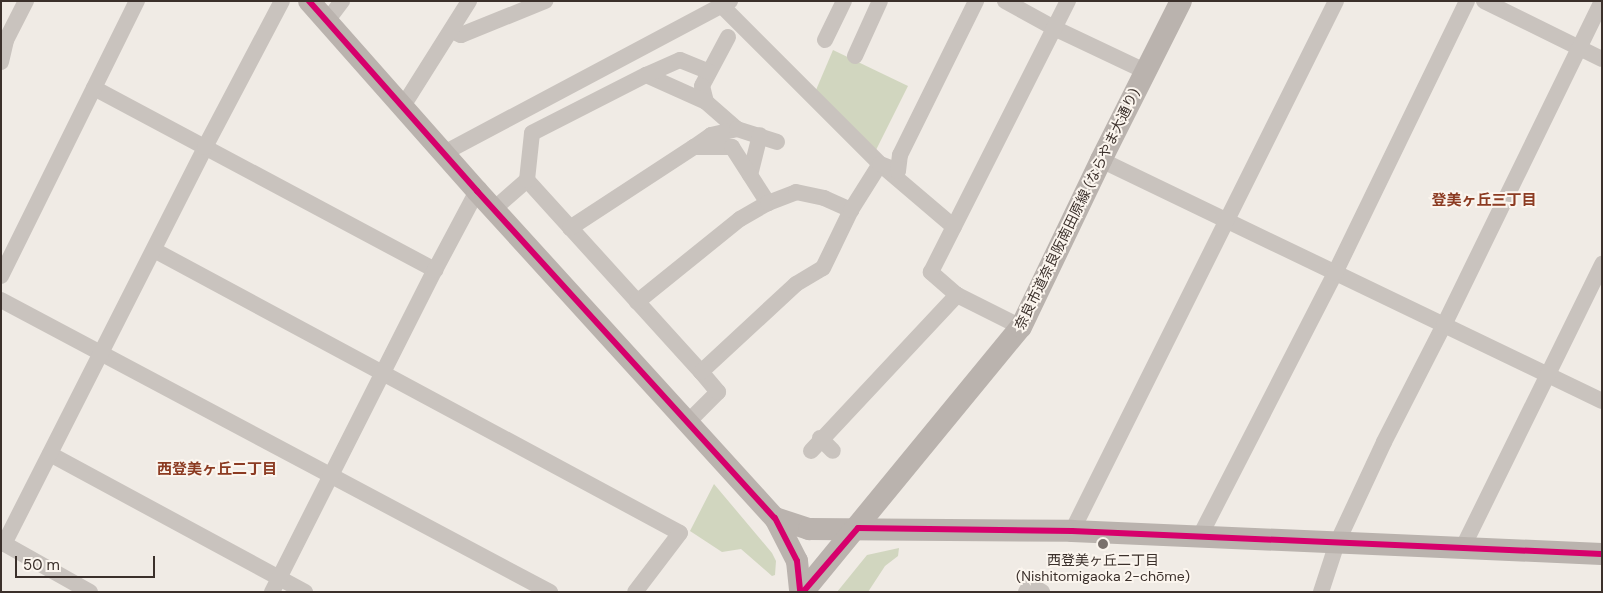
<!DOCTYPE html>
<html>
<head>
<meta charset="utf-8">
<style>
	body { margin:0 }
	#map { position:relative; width:1603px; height:593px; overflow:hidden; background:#f0ebe5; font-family:"DM Sans","Noto Sans JP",sans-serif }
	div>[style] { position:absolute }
	.green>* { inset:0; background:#d1d6bf }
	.street>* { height:16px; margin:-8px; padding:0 8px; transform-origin:8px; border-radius:8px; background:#c9c3be }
	.secondary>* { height:22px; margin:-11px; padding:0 11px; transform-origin:11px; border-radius:11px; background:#bab3ae }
	.cycleway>* { height:6px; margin:-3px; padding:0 3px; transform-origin:3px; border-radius:3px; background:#d6006c }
	.dots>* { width:14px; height:14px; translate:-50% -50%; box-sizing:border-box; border:2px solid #fbf5ee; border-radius:50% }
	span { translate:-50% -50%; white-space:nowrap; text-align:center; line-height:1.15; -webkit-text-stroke:4px #fbf5ee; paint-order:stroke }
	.street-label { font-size:14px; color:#3b302b }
	.poi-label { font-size:14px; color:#3b302b }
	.neighbourhood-label { font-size:15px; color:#8c3b22; font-weight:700 }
	.frame { position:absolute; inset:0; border:2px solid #3b302b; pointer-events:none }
	.scale { position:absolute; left:15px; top:556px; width:140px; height:22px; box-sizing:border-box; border:2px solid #3b302b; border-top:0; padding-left:6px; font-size:15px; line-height:18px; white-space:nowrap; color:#3b302b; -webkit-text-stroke:4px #fbf5ee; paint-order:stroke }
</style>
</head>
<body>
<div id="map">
	<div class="green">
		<i style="clip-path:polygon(833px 50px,908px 86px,875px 152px,816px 90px)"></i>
		<i style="clip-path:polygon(714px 484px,772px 553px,776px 561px,775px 575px,772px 576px,741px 549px,722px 552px,690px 531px)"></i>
		<i style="clip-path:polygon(899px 548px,898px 556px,885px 566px,868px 592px,837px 592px,867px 555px)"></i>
	</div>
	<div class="street">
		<i style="left:1005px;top:1px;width:56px;rotate:28.9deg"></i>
		<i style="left:1054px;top:28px;width:101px;rotate:25.3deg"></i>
		<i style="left:1484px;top:1px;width:131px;rotate:26.2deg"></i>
		<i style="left:722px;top:6px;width:223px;rotate:45deg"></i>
		<i style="left:880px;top:164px;width:97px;rotate:40.4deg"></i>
		<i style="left:327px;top:21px;width:25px;rotate:-53deg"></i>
		<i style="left:452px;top:31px;width:10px;rotate:24deg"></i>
		<i style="left:461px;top:35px;width:91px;rotate:-22deg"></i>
		<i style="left:728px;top:37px;width:55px;rotate:118deg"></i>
		<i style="left:702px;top:86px;width:16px;rotate:76deg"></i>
		<i style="left:706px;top:102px;width:41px;rotate:41.1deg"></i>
		<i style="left:825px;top:40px;width:43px;rotate:-64deg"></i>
		<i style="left:855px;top:56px;width:60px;rotate:-65.6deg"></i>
		<i style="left:1px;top:62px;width:23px;rotate:-77deg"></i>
		<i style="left:6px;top:40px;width:44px;rotate:-62.9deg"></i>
		<i style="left:646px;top:75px;width:66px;rotate:24.2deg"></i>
		<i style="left:94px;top:88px;width:387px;rotate:28.1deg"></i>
		<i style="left:403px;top:106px;width:124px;rotate:-57.8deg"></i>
		<i style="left:694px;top:147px;width:21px;rotate:-35deg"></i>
		<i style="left:711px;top:135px;width:27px;rotate:-13deg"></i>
		<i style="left:737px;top:129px;width:42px;rotate:18deg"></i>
		<i style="left:444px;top:153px;width:324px;rotate:-28deg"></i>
		<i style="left:1101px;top:160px;width:556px;rotate:25.69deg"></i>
		<i style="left:750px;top:175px;width:41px;rotate:-76deg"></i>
		<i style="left:527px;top:180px;width:259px;rotate:47.8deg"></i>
		<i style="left:494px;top:209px;width:44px;rotate:-41.3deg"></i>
		<i style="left:527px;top:180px;width:47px;rotate:-83.9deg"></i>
		<i style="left:532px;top:133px;width:128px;rotate:-27deg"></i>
		<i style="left:646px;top:75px;width:37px;rotate:-24deg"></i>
		<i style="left:680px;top:60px;width:31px;rotate:22deg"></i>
		<i style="left:570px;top:228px;width:148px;rotate:-33.2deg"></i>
		<i style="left:694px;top:147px;width:38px"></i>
		<i style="left:732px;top:147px;width:67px;rotate:57.3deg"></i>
		<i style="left:154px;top:250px;width:597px;rotate:28.28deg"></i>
		<i style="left:680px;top:533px;width:74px;rotate:127.3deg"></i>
		<i style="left:1px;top:276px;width:307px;rotate:-63.7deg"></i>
		<i style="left:1px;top:300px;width:622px;rotate:28.01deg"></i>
		<i style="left:637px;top:302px;width:132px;rotate:-38.9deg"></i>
		<i style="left:740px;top:219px;width:32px;rotate:-30deg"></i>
		<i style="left:768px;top:203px;width:30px;rotate:-21deg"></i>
		<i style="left:796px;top:192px;width:29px;rotate:12deg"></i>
		<i style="left:824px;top:198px;width:30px;rotate:24deg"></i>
		<i style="left:1021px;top:327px;width:72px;rotate:-153.4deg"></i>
		<i style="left:957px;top:295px;width:35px;rotate:-139deg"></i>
		<i style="left:931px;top:272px;width:304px;rotate:-63.2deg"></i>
		<i style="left:687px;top:423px;width:44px;rotate:-45deg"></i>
		<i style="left:718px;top:392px;width:26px;rotate:-130deg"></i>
		<i style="left:701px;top:372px;width:129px;rotate:-42.8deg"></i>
		<i style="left:796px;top:284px;width:31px;rotate:-31deg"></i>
		<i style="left:823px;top:268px;width:64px;rotate:-64.2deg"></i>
		<i style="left:851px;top:210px;width:54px;rotate:-57.8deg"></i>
		<i style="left:880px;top:164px;width:19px;rotate:21deg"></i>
		<i style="left:898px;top:171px;width:16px;rotate:-83deg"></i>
		<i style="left:900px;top:155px;width:172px;rotate:-63.7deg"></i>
		<i style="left:820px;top:438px;width:18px;rotate:45deg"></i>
		<i style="left:811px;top:451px;width:214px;rotate:-46.9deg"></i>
		<i style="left:50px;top:454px;width:290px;rotate:28.4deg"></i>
		<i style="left:1072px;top:531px;width:592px;rotate:-63.52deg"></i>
		<i style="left:1200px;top:536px;width:296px;rotate:-62.8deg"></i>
		<i style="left:1335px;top:273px;width:302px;rotate:-64.1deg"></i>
		<i style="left:1px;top:542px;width:102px;rotate:29.3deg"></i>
		<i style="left:4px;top:544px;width:445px;rotate:-63.1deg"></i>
		<i style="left:205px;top:147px;width:165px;rotate:-62.2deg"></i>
		<i style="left:1462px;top:549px;width:318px;rotate:-63.8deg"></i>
		<i style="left:272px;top:592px;width:361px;rotate:-63.2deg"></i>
		<i style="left:435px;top:270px;width:89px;rotate:-62deg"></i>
		<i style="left:1026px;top:592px;width:8px;rotate:-60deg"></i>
		<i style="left:1030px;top:585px;width:14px;rotate:30deg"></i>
		<i style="left:1321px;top:592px;width:52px;rotate:-71.9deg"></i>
		<i style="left:1337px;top:543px;width:111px;rotate:-65deg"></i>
		<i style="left:1384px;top:442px;width:131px;rotate:-62.9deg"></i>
		<i style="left:1444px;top:325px;width:360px;rotate:-64deg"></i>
	</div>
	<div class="secondary">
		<i style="left:309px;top:1px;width:254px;rotate:48.5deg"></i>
		<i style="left:477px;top:191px;width:442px;rotate:47.7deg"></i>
		<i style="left:775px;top:518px;width:48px;rotate:62.9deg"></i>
		<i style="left:797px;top:561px;width:31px;rotate:84deg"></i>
		<i style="left:775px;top:518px;width:36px;rotate:18deg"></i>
		<i style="left:809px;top:529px;width:263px;rotate:0.4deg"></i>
		<i style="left:1072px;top:531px;width:530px;rotate:2.48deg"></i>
		<i style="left:803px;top:592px;width:343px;rotate:-50.6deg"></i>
		<i style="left:1021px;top:327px;width:185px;rotate:-64.4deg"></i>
		<i style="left:1101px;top:160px;width:178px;rotate:-63.3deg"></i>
	</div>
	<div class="cycleway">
		<i style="left:309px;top:1px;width:254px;rotate:48.5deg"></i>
		<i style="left:477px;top:191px;width:442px;rotate:47.7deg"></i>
		<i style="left:775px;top:518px;width:48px;rotate:62.9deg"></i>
		<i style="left:797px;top:561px;width:31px;rotate:84deg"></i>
		<i style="left:803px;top:592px;width:84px;rotate:-49.3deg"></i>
		<i style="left:858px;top:528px;width:214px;rotate:0.8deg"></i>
		<i style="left:1072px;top:531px;width:530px;rotate:2.48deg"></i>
	</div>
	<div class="dots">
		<i style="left:1103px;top:544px;background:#7a716c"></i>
	</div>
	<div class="street-label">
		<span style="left:1077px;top:209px;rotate:-64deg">奈良市道奈良阪南田原線 (ならやま大通り)</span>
	</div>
	<div class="poi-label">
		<span style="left:1103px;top:568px">西登美ヶ丘二丁目<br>(Nishitomigaoka 2-chōme)</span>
	</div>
	<div class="neighbourhood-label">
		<span style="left:1484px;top:201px">登美ヶ丘三丁目</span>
		<span style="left:217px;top:470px">西登美ヶ丘二丁目</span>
	</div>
	<div class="frame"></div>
	<div class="scale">50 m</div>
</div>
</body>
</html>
